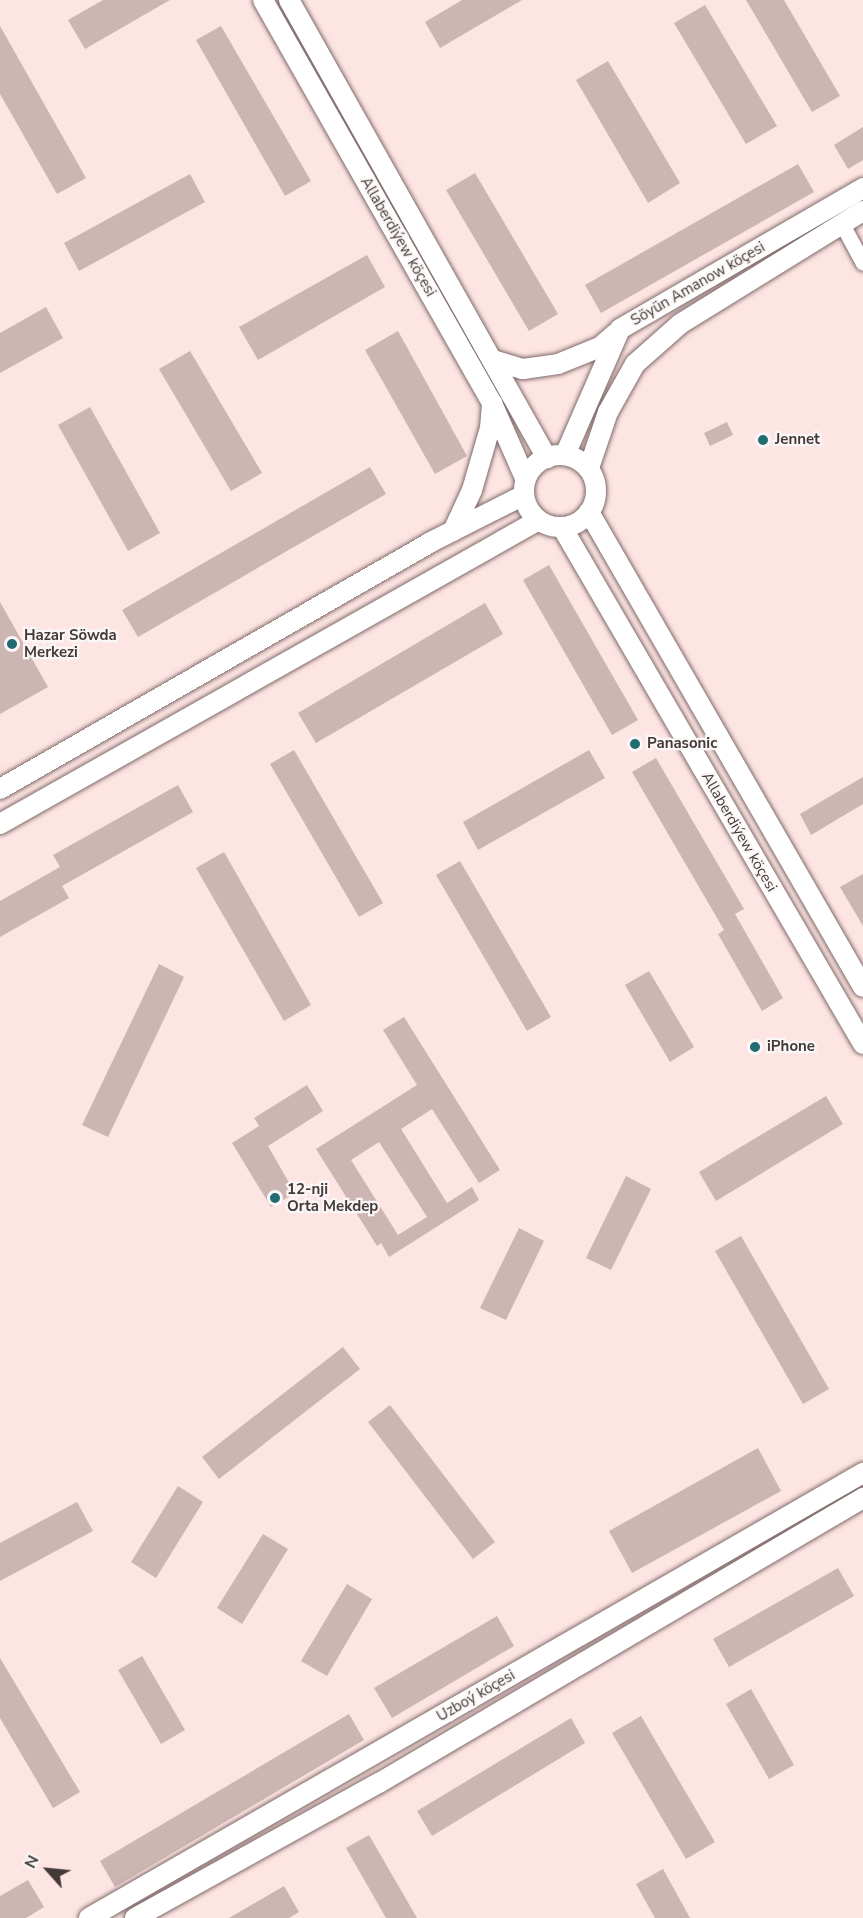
<!DOCTYPE html>
<html>
<head>
<meta charset="utf-8">
<style>
	body { margin:0 }
	#map { position:relative; width:863px; height:1918px; overflow:hidden; background:#fde5e3; font-family:"Nunito Sans",sans-serif }
	div>[style] { position:absolute }
	.building>* { inset:0; background:#ccb5b2 }
	.roads { filter:drop-shadow(0 0 2px #806b6a) drop-shadow(0 0 2px #806b6a) }
	.minor>* { height:15px; margin:-7.5px; padding:0 7.5px; transform-origin:7.5px; border-radius:7.5px; background:#fff }
	.tertiary>* { height:20px; margin:-10px; padding:0 10px; transform-origin:10px; border-radius:10px; background:#fff }
	.tertiary>.ring { margin:-10px; padding:0; box-sizing:content-box; background:none; border:20px solid #fff; border-radius:50% }
	.dots>* { width:16px; height:16px; translate:-50% -50%; box-sizing:border-box; border:3px solid #fcf7f7; border-radius:50% }
	span { translate:-50% -50%; white-space:nowrap; text-align:center; line-height:1.15; -webkit-text-stroke:4.5px #fcf7f7; paint-order:stroke }
	.street-label { font-size:15px; color:#423938 }
	.poi-label { font-size:15px; color:#423938; font-weight:700 }
	.left { translate:0 -50%; text-align:left }
	.north { position:absolute; left:18px; top:1840px; width:60px; height:60px; -webkit-text-stroke:4px #fcf7f7; paint-order:stroke; rotate:297deg; font-size:16px; font-weight:700; line-height:24px; text-align:center; color:#423938 }
	.north::after { content:''; display:block; margin:auto; width:21px; height:27px; background:#423938; clip-path:polygon(50% 0,100% 100%,50% 72%,0 100%) }
</style>
</head>
<body>
<div id="map">
	<div class="building">
		<i style="clip-path:polygon(103px 0,170px 0,85px 49px,68px 20px)"></i>
		<i style="clip-path:polygon(462px 0,522px 0,440px 48px,425px 22px)"></i>
		<i style="clip-path:polygon(746px 0,784px 0,840px 96px,812px 112px)"></i>
		<i style="clip-path:polygon(705px 5px,777px 126px,746px 144px,674px 23px)"></i>
		<i style="clip-path:polygon(0 26px,86px 178px,57px 194px,0 94px)"></i>
		<i style="clip-path:polygon(221px 26px,311px 181px,285px 196px,196px 40px)"></i>
		<i style="clip-path:polygon(608px 61px,680px 183px,648px 203px,576px 80px)"></i>
		<i style="clip-path:polygon(863px 127px,863px 160px,848px 169px,834px 145px)"></i>
		<i style="clip-path:polygon(798px 164px,814px 192px,601px 313px,585px 285px)"></i>
		<i style="clip-path:polygon(475px 173px,558px 314px,529px 331px,446px 190px)"></i>
		<i style="clip-path:polygon(190px 174px,205px 202px,79px 271px,64px 243px)"></i>
		<i style="clip-path:polygon(367px 255px,385px 287px,258px 360px,239px 327px)"></i>
		<i style="clip-path:polygon(46px 307px,63px 338px,0 373px,0 333px)"></i>
		<i style="clip-path:polygon(398px 331px,467px 456px,435px 474px,365px 350px)"></i>
		<i style="clip-path:polygon(190px 351px,262px 473px,231px 491px,159px 369px)"></i>
		<i style="clip-path:polygon(90px 407px,160px 533px,128px 551px,58px 425px)"></i>
		<i style="clip-path:polygon(727px 422px,733px 435px,710px 446px,704px 433px)"></i>
		<i style="clip-path:polygon(370px 467px,386px 494px,138px 637px,122px 610px)"></i>
		<i style="clip-path:polygon(549px 565px,638px 720px,612px 735px,523px 580px)"></i>
		<i style="clip-path:polygon(0 602px,48px 687px,0 714px)"></i>
		<i style="clip-path:polygon(485px 603px,503px 634px,316px 743px,298px 713px)"></i>
		<i style="clip-path:polygon(294px 750px,383px 903px,359px 917px,270px 764px)"></i>
		<i style="clip-path:polygon(589px 750px,605px 778px,478px 850px,463px 822px)"></i>
		<i style="clip-path:polygon(656px 758px,744px 909px,735px 914px,783px 998px,762px 1011px,718px 934px,724px 930px,632px 772px)"></i>
		<i style="clip-path:polygon(863px 777px,863px 804px,811px 835px,800px 814px)"></i>
		<i style="clip-path:polygon(178px 785px,193px 812px,62px 886px,69px 898px,0 937px,0 901px,60px 867px,53px 855px)"></i>
		<i style="clip-path:polygon(224px 852px,311px 1005px,284px 1021px,196px 868px)"></i>
		<i style="clip-path:polygon(460px 861px,551px 1017px,527px 1031px,436px 875px)"></i>
		<i style="clip-path:polygon(863px 874px,863px 926px,840px 887px)"></i>
		<i style="clip-path:polygon(159px 964px,184px 977px,108px 1137px,82px 1125px)"></i>
		<i style="clip-path:polygon(649px 971px,694px 1047px,670px 1062px,625px 985px)"></i>
		<i style="clip-path:polygon(evenodd,404px 1017px,500px 1170px,479px 1183px,432px 1109px,401px 1129px,447px 1203px,472px 1187px,479px 1200px,389px 1257px,381px 1243px,377px 1246px,316px 1149px,417px 1085px,383px 1030px,404px 1017px,379px 1142px,427px 1217px,398px 1235px,351px 1160px,379px 1142px)"></i>
		<i style="clip-path:polygon(307px 1085px,323px 1111px,268px 1146px,295px 1193px,271px 1207px,232px 1143px,259px 1126px,254px 1118px)"></i>
		<i style="clip-path:polygon(826px 1096px,843px 1124px,716px 1201px,699px 1172px)"></i>
		<i style="clip-path:polygon(626px 1176px,651px 1189px,611px 1270px,586px 1258px)"></i>
		<i style="clip-path:polygon(519px 1228px,544px 1241px,506px 1320px,480px 1308px)"></i>
		<i style="clip-path:polygon(741px 1236px,829px 1389px,803px 1404px,715px 1251px)"></i>
		<i style="clip-path:polygon(343px 1347px,360px 1369px,219px 1479px,202px 1457px)"></i>
		<i style="clip-path:polygon(390px 1405px,495px 1542px,473px 1559px,368px 1422px)"></i>
		<i style="clip-path:polygon(758px 1448px,781px 1491px,632px 1573px,609px 1531px)"></i>
		<i style="clip-path:polygon(178px 1486px,203px 1502px,156px 1578px,131px 1562px)"></i>
		<i style="clip-path:polygon(77px 1502px,93px 1531px,0 1581px,0 1543px)"></i>
		<i style="clip-path:polygon(263px 1534px,288px 1549px,242px 1624px,217px 1608px)"></i>
		<i style="clip-path:polygon(838px 1568px,854px 1596px,729px 1667px,713px 1639px)"></i>
		<i style="clip-path:polygon(347px 1584px,372px 1599px,327px 1676px,301px 1661px)"></i>
		<i style="clip-path:polygon(497px 1616px,514px 1646px,392px 1718px,374px 1688px)"></i>
		<i style="clip-path:polygon(142px 1656px,185px 1730px,161px 1744px,118px 1670px)"></i>
		<i style="clip-path:polygon(0 1658px,80px 1792px,53px 1808px,0 1718px)"></i>
		<i style="clip-path:polygon(751px 1689px,794px 1765px,769px 1779px,726px 1704px)"></i>
		<i style="clip-path:polygon(349px 1714px,364px 1740px,115px 1887px,100px 1861px)"></i>
		<i style="clip-path:polygon(641px 1716px,715px 1842px,686px 1859px,612px 1733px)"></i>
		<i style="clip-path:polygon(571px 1718px,585px 1743px,432px 1836px,417px 1811px)"></i>
		<i style="clip-path:polygon(369px 1835px,417px 1918px,386px 1918px,346px 1848px)"></i>
		<i style="clip-path:polygon(663px 1869px,690px 1918px,655px 1918px,636px 1884px)"></i>
		<i style="clip-path:polygon(28px 1880px,44px 1907px,26px 1918px,0 1918px,0 1896px)"></i>
		<i style="clip-path:polygon(284px 1886px,299px 1912px,289px 1918px,229px 1918px)"></i>
	</div>
	<div class="roads">
		<div class="minor">
			<i style="left:842px;top:224px;width:44px;rotate:61.7deg"></i>
		</div>
		<div class="tertiary">
			<i style="left:263px;top:0;width:464px;rotate:60.4deg"></i>
			<i style="left:492px;top:403px;width:82px;rotate:66.3deg"></i>
			<i style="left:289px;top:0;width:526px;rotate:60.61deg"></i>
			<i style="left:493px;top:360px;width:31px;rotate:17deg"></i>
			<i style="left:523px;top:369px;width:35px;rotate:-8deg"></i>
			<i style="left:558px;top:364px;width:45px;rotate:-22deg"></i>
			<i style="left:600px;top:347px;width:21px;rotate:-41deg"></i>
			<i style="left:565px;top:455px;width:137px;rotate:-66.4deg"></i>
			<i style="left:620px;top:329px;width:281px;rotate:-30.1deg"></i>
			<i class="ring" style="left:524px;top:455px;width:52px;height:52px"></i>
			<i style="left:589px;top:468px;width:59px;rotate:-71.3deg"></i>
			<i style="left:608px;top:412px;width:55px;rotate:-60.6deg"></i>
			<i style="left:635px;top:364px;width:60px;rotate:-41.6deg"></i>
			<i style="left:680px;top:324px;width:215px;rotate:-31.7deg"></i>
			<i style="left:589px;top:512px;width:548px;rotate:60.02deg"></i>
			<i style="left:562px;top:527px;width:598px;rotate:59.79deg"></i>
			<i style="left:453px;top:531px;width:45px;rotate:-65.1deg"></i>
			<i style="left:472px;top:490px;width:65px;rotate:-73.8deg"></i>
			<i style="left:490px;top:428px;width:25px;rotate:-85deg"></i>
			<i style="left:0;top:789px;width:495px;rotate:-29.8deg"></i>
			<i style="left:429px;top:543px;width:106px;rotate:-26.8deg"></i>
			<i style="left:0;top:824px;width:617px;rotate:-29.43deg"></i>
			<i style="left:89px;top:1918px;width:893px;rotate:-29.9deg"></i>
			<i style="left:135px;top:1918px;width:279px;rotate:-29deg"></i>
			<i style="left:379px;top:1783px;width:562px;rotate:-30.49deg"></i>
		</div>
	</div>
	<div class="dots">
		<i style="left:763px;top:440px;background:#216c73"></i>
		<i style="left:12px;top:644px;background:#216c73"></i>
		<i style="left:635px;top:744px;background:#216c73"></i>
		<i style="left:755px;top:1047px;background:#216c73"></i>
		<i style="left:275px;top:1198px;background:#216c73"></i>
	</div>
	<div class="street-label">
		<span style="left:398px;top:237px;rotate:60deg">Allaberdiýew köçesi</span>
		<span style="left:698px;top:284px;rotate:-30deg">Söyün Amanow köçesi</span>
		<span style="left:739px;top:832px;rotate:60deg">Allaberdiýew köçesi</span>
		<span style="left:476px;top:1696px;rotate:-30deg">Uzboý köçesi</span>
	</div>
	<div class="poi-label">
		<span class="left" style="left:775px;top:440px">Jennet</span>
		<span class="left" style="left:24px;top:644px">Hazar Söwda<br>Merkezi</span>
		<span class="left" style="left:647px;top:744px">Panasonic</span>
		<span class="left" style="left:767px;top:1047px">iPhone</span>
		<span class="left" style="left:287px;top:1198px">12-nji<br>Orta Mekdep</span>
	</div>
	<div class="north">N</div>
</div>
</body>
</html>
